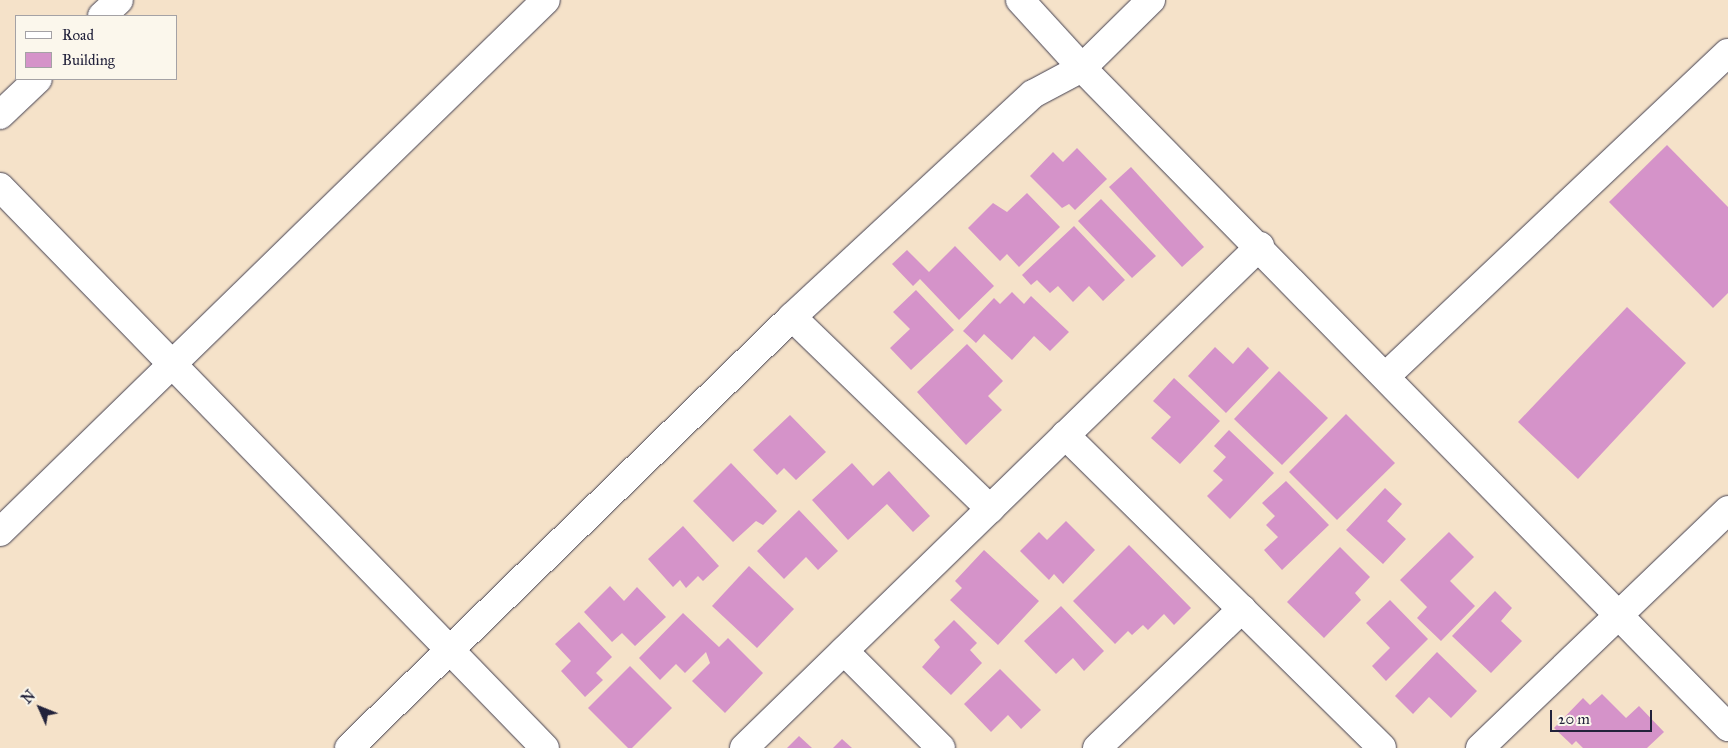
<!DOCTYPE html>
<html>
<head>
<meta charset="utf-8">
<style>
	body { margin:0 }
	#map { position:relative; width:1728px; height:748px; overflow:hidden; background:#f5e2c9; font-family:"IM FELL Great Primer",serif }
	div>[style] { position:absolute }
	.building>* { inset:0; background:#d593c9 }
	.roads { filter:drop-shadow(0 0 1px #423f50) drop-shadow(0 0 1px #423f50) }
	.minor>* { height:28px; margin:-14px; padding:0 14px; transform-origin:14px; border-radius:14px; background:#fff }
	span { translate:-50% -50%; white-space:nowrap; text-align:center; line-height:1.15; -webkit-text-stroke:4px #fbf7ec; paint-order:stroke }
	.legend { position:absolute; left:15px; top:15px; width:162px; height:65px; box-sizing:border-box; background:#fbf7ec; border:1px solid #a4a2a5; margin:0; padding:6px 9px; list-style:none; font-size:15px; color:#22223b }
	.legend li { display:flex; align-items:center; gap:10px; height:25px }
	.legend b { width:25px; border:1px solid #a4a2a5 }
	.north { position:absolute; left:15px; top:683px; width:50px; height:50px; -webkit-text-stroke:4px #fbf7ec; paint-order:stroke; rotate:314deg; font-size:14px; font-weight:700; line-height:20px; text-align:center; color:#22223b }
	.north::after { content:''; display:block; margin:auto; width:18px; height:22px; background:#22223b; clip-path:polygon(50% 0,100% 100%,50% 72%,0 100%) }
	.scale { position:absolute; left:1550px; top:710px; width:102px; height:22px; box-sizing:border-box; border:2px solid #22223b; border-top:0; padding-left:6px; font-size:15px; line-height:18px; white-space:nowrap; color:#22223b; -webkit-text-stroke:4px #fbf7ec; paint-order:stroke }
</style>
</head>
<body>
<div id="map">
	<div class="building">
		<i style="clip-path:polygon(1667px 145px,1728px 207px,1728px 293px,1713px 308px,1609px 202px)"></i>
		<i style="clip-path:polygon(1077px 148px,1107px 179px,1075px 210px,1069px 204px,1062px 208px,1030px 176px,1053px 152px,1063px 162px)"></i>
		<i style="clip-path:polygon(1131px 167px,1204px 247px,1182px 267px,1109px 187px)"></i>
		<i style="clip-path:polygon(1027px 193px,1060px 227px,1019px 267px,1007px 254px,1000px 261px,968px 228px,993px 203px,1007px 212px)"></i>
		<i style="clip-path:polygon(1101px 199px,1156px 256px,1132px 278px,1078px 221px)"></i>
		<i style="clip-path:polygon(1074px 226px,1125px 280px,1103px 301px,1089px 286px,1073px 302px,1058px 286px,1050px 293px,1037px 280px,1031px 285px,1022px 275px)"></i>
		<i style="clip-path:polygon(955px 246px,994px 286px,959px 320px,920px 279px,913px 286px,892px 264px,907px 250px,929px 272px)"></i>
		<i style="clip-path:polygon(916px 290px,954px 330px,911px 370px,890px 348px,910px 329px,893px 312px)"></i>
		<i style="clip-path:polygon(1012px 292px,1024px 304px,1031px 296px,1069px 332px,1050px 351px,1034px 336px,1012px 360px,984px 334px,976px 343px,963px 331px,994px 298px,1000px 304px)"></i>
		<i style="clip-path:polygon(1627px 307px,1686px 363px,1578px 479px,1518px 422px)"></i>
		<i style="clip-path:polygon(967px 344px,1003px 381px,988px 396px,1002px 410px,966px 445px,917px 392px)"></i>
		<i style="clip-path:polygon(1215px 347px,1233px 364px,1248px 347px,1269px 368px,1226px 413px,1188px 376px)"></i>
		<i style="clip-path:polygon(1279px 371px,1328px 418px,1282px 465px,1234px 419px)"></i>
		<i style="clip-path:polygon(1174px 378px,1220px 421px,1180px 464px,1151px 438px,1171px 417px,1153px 401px)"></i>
		<i style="clip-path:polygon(1346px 414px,1395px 463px,1337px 520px,1289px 472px)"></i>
		<i style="clip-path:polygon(790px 415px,826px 452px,796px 480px,784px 468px,777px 475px,753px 450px)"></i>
		<i style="clip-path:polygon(1229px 430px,1274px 473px,1230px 519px,1207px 496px,1223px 480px,1213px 471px,1226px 457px,1214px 446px)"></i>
		<i style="clip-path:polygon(731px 463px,777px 511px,763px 525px,756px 521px,733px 542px,693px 501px)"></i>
		<i style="clip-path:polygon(852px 463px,873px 486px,889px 471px,930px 516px,913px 532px,887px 504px,848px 540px,812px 500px)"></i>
		<i style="clip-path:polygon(1286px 481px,1329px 525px,1282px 570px,1264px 550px,1278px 537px,1266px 525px,1275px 516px,1262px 503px)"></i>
		<i style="clip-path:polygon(1385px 488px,1402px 504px,1387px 521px,1406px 539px,1383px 564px,1346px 530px)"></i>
		<i style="clip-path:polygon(799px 510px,838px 551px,818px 570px,806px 557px,784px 579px,757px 551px)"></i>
		<i style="clip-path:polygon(1066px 521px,1095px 550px,1063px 584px,1054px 574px,1049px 580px,1020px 551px,1039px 532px,1047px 540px)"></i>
		<i style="clip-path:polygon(683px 526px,719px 566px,703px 581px,698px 576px,686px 588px,680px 580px,673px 587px,648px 559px)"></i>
		<i style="clip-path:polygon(1449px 532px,1474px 557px,1450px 581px,1475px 606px,1441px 641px,1417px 618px,1427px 607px,1400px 580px)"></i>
		<i style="clip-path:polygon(1129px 545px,1191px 608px,1174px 625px,1164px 614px,1148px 630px,1143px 625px,1132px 635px,1128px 631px,1115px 644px,1073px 601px)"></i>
		<i style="clip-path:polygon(1340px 547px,1370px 577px,1355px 593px,1361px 600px,1324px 638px,1287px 602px)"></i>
		<i style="clip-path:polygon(984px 550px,1039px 601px,998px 645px,950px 600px,962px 588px,955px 581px)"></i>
		<i style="clip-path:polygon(749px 566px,794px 609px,757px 648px,712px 606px)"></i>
		<i style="clip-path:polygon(610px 586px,624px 601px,637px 587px,666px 617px,635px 646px,622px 633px,612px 642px,584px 612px)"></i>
		<i style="clip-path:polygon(1495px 591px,1512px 608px,1501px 621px,1522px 641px,1491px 673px,1452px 636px)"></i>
		<i style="clip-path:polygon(1390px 600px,1428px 639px,1386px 681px,1372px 666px,1390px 648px,1366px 623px)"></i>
		<i style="clip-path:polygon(1061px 606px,1104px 651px,1084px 671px,1073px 658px,1056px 674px,1024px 641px)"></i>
		<i style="clip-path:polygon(683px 613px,719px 647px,728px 638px,763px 673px,725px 713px,692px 681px,710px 663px,706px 652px,685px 673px,676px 664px,660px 680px,639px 658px)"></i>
		<i style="clip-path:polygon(954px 620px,977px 643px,970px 650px,982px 663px,951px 695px,922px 667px,940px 647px,934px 640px)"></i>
		<i style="clip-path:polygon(579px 622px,612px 657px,596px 673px,603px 680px,585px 697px,561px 671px,571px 661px,555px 644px)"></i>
		<i style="clip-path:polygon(1437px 652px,1477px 691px,1451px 718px,1429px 697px,1413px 714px,1395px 696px)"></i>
		<i style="clip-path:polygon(630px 666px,672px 708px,632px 748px,628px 748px,588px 708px)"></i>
		<i style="clip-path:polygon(1000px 669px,1041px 710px,1021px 729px,1008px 715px,991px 732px,964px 704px)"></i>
		<i style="clip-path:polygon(1602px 694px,1626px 718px,1639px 706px,1664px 732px,1647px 748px,1583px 748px,1576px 741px,1572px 745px,1554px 728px,1583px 698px,1590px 705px)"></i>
		<i style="clip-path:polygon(799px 736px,812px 748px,787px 748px)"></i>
		<i style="clip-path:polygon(842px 739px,852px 748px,833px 748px)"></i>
	</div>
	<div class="roads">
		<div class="minor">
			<i style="left:1020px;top:0;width:92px;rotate:47.6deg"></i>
			<i style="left:1082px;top:68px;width:923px;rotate:45.57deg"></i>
			<i style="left:102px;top:16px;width:23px;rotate:-43deg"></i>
			<i style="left:0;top:115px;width:52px;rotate:-43.5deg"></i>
			<i style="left:0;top:187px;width:782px;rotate:45.83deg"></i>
			<i style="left:792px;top:317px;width:276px;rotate:44.1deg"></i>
			<i style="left:1386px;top:376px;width:470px;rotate:-43.4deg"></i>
			<i style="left:1065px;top:435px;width:445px;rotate:44.6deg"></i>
			<i style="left:0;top:532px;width:762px;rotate:-44.26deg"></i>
			<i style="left:844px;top:651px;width:137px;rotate:45deg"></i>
			<i style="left:349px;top:748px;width:618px;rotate:-44.21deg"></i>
			<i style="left:792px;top:317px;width:328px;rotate:-42.8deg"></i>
			<i style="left:1033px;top:94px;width:55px;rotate:-28deg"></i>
			<i style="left:1082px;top:68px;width:97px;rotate:-44.6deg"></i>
			<i style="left:744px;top:748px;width:720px;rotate:-44.21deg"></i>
			<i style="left:1097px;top:748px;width:201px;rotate:-43.8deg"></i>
			<i style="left:1480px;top:748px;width:344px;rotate:-43.8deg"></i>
		</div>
	</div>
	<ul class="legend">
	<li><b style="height:6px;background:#fff"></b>Road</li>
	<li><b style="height:14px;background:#d593c9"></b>Building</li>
	</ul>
	<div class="north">N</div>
	<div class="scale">20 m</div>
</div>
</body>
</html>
